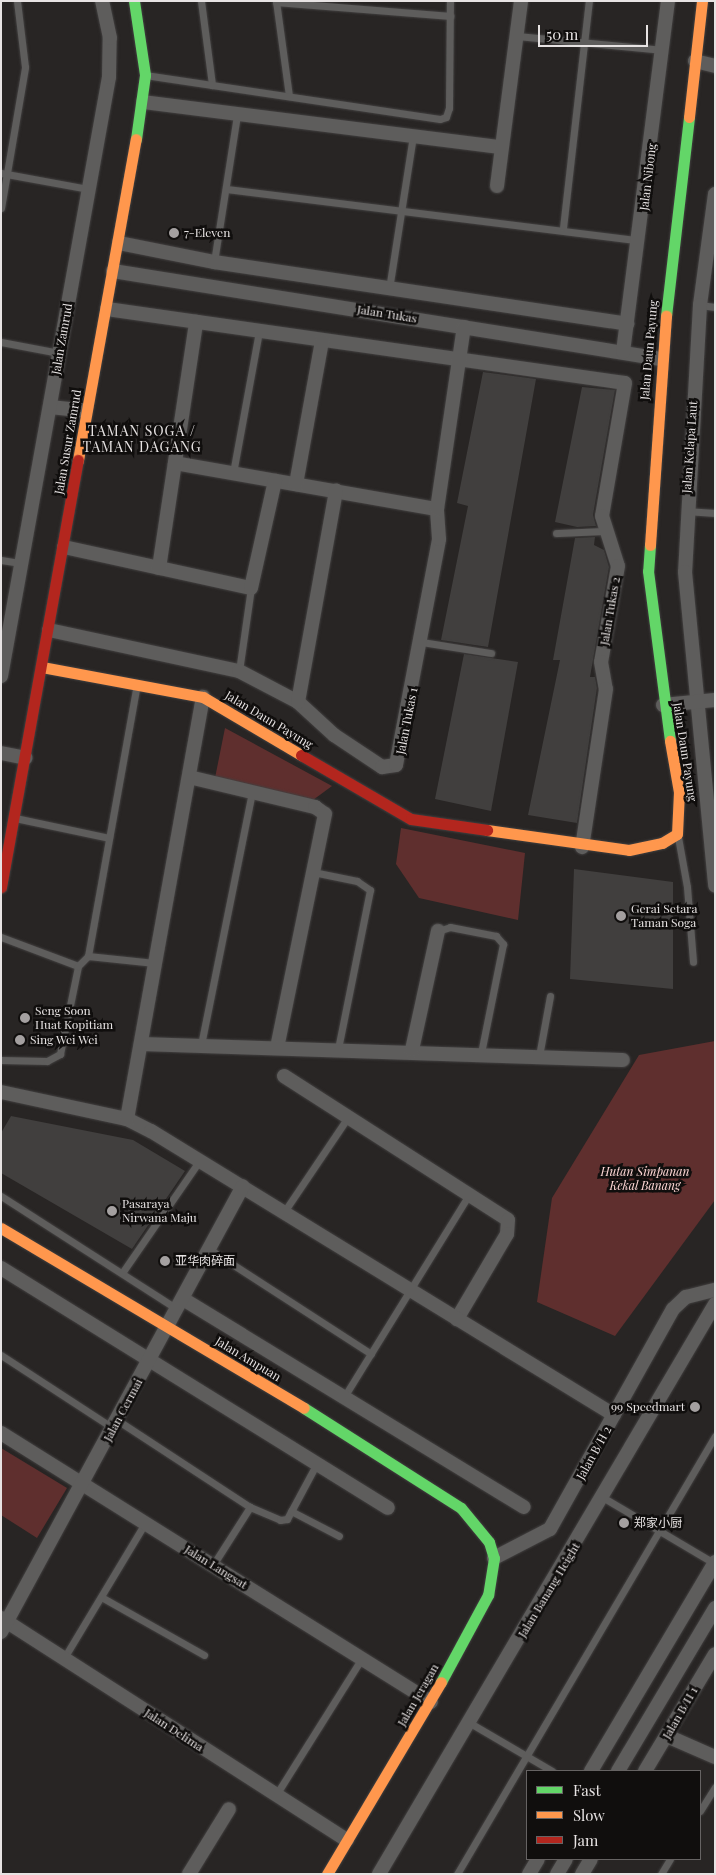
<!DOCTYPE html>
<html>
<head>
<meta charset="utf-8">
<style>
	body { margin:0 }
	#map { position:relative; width:716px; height:1875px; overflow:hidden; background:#282524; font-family:"Playfair Display","Noto Sans SC",serif }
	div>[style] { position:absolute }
	.green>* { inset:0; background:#5f2f2e }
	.building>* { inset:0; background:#413f3e }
	.roads { filter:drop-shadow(0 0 1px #424040) drop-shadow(0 0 1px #424040) }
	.lane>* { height:7px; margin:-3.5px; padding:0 3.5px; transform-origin:3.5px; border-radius:3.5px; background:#5e5d5c }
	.street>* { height:14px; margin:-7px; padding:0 7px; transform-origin:7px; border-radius:7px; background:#5e5d5c }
	.fast>* { height:11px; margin:-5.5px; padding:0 5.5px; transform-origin:5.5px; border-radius:5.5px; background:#63d668 }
	.slow>* { height:11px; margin:-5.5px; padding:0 5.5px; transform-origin:5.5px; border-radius:5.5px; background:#ff974d }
	.jam>* { height:11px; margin:-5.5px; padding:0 5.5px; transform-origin:5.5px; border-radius:5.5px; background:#b3261e }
	.dots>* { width:14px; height:14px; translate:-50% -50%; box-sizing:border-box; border:2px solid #100e0d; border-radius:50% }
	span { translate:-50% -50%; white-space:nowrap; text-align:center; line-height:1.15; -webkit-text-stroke:5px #100e0d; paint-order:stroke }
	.street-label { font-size:12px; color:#e7e3e3 }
	.poi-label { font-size:12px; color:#e7e3e3 }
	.left { translate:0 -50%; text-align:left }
	.right { translate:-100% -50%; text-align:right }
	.park-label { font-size:12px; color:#fed7d5; font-style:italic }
	.neighbourhood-label { font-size:14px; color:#e7e3e3; letter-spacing:1px }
	.frame { position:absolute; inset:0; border:2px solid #e7e3e3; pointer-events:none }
	.legend { position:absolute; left:526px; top:1770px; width:175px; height:90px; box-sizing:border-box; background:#100e0d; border:1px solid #666363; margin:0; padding:6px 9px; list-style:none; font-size:15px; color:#e7e3e3 }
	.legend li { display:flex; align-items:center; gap:10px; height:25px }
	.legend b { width:25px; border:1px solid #666363 }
	.scale { position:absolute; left:538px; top:25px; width:110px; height:22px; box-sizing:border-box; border:2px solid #e7e3e3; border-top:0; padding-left:6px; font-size:15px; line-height:18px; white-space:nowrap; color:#e7e3e3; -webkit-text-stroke:4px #100e0d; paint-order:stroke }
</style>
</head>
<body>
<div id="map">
	<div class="green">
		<i style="clip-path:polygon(225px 728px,332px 786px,313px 800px,215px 778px)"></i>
		<i style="clip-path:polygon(401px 828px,525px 853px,518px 920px,419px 898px,396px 864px)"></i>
		<i style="clip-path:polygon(715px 1041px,715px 1200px,615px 1336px,537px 1302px,552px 1198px,639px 1055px)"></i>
		<i style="clip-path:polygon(1px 1448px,67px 1488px,37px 1538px,1px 1515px)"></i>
	</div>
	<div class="building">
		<i style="clip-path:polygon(483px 372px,536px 379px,488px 647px,441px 640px,468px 506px,457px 503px)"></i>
		<i style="clip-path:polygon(582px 387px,615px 390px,593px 515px,596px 526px,577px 527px,555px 522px)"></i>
		<i style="clip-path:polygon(595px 537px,594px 545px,604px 550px,609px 567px,590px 677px,595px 677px,597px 688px,577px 823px,528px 815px,560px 660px,553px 660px,575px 538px)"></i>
		<i style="clip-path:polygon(464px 654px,518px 662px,491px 811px,435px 799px)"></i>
		<i style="clip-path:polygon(574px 869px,673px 882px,673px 989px,570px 979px)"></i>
		<i style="clip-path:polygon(11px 1116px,133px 1140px,185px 1171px,132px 1249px,1px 1173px,1px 1133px)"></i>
	</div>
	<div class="roads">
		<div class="lane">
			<i style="left:201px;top:1px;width:85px;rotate:82.5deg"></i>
			<i style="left:276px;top:1px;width:96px;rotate:82.2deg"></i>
			<i style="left:276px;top:2px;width:175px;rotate:4.6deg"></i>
			<i style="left:517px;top:36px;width:147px;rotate:5.5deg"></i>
			<i style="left:145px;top:75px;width:298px;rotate:8.5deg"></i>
			<i style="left:440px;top:119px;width:6px;rotate:-18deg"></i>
			<i style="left:446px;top:117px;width:9px;rotate:-72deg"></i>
			<i style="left:449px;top:108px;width:107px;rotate:-89.5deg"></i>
			<i style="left:1px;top:173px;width:88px;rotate:10.4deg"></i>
			<i style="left:226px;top:189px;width:415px;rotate:7.1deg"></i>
			<i style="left:1px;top:208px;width:143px;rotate:-80.3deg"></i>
			<i style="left:25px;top:67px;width:66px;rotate:-96.9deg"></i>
			<i style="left:563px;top:228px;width:228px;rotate:-83.5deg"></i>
			<i style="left:214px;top:262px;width:149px;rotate:-81.1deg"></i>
			<i style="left:389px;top:289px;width:155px;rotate:-81.1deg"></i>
			<i style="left:700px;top:305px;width:15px;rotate:8deg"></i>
			<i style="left:1px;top:342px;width:59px;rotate:10.7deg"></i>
			<i style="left:233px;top:473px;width:143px;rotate:-79.6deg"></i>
			<i style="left:686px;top:511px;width:29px;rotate:4deg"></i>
			<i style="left:556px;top:533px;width:50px;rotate:-2.3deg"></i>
			<i style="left:1px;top:560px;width:20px;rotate:9deg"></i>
			<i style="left:422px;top:642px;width:70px;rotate:9.1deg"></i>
			<i style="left:239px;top:671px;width:84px;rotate:-81.8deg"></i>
			<i style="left:15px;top:818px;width:96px;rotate:12deg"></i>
			<i style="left:678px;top:837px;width:51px;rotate:79.8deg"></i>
			<i style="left:687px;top:887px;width:75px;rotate:85.4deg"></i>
			<i style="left:313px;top:872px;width:45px;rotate:11.6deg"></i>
			<i style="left:357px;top:881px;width:16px;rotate:35deg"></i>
			<i style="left:370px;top:890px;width:161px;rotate:101.4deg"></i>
			<i style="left:438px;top:931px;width:13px;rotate:-18deg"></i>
			<i style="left:450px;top:927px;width:47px;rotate:11.1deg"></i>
			<i style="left:496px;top:936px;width:11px;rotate:49deg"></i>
			<i style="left:503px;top:944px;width:111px;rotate:101.4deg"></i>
			<i style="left:1px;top:937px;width:82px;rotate:20.6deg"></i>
			<i style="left:88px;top:956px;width:67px;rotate:6deg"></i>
			<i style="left:201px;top:1045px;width:258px;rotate:-78.6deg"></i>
			<i style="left:539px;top:1056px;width:61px;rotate:-79.6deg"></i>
			<i style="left:1px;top:1060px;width:46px;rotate:1.2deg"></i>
			<i style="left:47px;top:1061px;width:15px;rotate:-28deg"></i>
			<i style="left:60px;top:1054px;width:90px;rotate:-78.4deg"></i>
			<i style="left:78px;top:966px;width:14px;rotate:-45deg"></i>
			<i style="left:88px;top:956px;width:275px;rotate:-79.8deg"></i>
			<i style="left:1px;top:1196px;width:209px;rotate:32.7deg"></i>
			<i style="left:284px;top:1212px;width:115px;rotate:-56deg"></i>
			<i style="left:209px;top:1249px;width:193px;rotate:32.9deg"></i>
			<i style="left:122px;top:1273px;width:137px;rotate:-55.4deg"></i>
			<i style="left:1px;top:1355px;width:134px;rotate:33.1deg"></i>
			<i style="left:344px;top:1397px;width:238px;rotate:-58.3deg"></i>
			<i style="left:117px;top:1420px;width:159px;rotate:33.2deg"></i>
			<i style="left:250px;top:1507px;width:33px;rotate:23deg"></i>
			<i style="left:280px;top:1520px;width:7px;rotate:-8deg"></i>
			<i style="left:287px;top:1519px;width:64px;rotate:-61.8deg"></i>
			<i style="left:604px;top:1498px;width:128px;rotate:30.6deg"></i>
			<i style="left:291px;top:1511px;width:54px;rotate:27.5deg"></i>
			<i style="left:213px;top:1565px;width:69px;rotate:-57.5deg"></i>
			<i style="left:103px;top:1598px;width:116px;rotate:29.4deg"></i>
			<i style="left:64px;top:1658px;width:157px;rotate:-59deg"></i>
			<i style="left:470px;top:1723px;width:95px;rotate:30.3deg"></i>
			<i style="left:276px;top:1795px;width:162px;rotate:-57.9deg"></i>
			<i style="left:700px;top:1811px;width:28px;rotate:-58deg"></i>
			<i style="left:457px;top:1874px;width:508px;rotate:-59.5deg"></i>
			<i style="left:661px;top:1874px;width:17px;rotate:-59deg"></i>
		</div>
		<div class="street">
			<i style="left:695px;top:61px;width:21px;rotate:14deg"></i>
			<i style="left:143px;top:102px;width:361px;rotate:7.2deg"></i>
			<i style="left:497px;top:186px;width:187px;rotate:-82.6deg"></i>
			<i style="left:715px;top:194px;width:112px;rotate:97.7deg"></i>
			<i style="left:700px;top:305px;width:267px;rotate:93.2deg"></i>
			<i style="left:685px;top:572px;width:315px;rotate:84.5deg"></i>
			<i style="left:119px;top:243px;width:97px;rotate:11.3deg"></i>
			<i style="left:214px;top:262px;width:418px;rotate:8.5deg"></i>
			<i style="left:113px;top:271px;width:555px;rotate:9.12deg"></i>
			<i style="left:107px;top:309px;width:523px;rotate:8.13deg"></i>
			<i style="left:625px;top:383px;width:135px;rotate:99.8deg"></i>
			<i style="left:602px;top:516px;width:52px;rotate:72.3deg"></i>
			<i style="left:618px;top:566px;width:97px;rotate:100deg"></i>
			<i style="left:601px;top:662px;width:27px;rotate:80deg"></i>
			<i style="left:606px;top:689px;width:160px;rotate:98.6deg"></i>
			<i style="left:623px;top:352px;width:354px;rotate:-82.7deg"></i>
			<i style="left:50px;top:407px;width:36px;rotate:6deg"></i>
			<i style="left:175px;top:463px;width:266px;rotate:10deg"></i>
			<i style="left:296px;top:484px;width:145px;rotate:-79.7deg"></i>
			<i style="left:64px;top:547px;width:191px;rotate:12.4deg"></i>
			<i style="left:251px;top:588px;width:110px;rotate:-77.4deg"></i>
			<i style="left:159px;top:568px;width:249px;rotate:-81.4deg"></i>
			<i style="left:49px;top:630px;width:194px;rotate:12.2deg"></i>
			<i style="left:239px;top:671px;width:67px;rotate:27.7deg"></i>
			<i style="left:298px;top:702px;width:49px;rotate:42.5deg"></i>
			<i style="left:334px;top:735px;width:58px;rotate:33.7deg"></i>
			<i style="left:382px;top:767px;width:14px;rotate:-8deg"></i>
			<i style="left:396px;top:765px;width:230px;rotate:-79.2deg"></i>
			<i style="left:439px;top:539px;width:30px;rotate:-94deg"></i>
			<i style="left:437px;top:509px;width:184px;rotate:-81.6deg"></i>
			<i style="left:1px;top:676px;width:609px;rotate:-79.78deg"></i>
			<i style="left:109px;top:77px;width:39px;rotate:-89deg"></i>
			<i style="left:110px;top:38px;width:38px;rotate:-102deg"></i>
			<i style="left:298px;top:702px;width:215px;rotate:-79.8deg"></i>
			<i style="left:663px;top:705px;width:52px;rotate:-5.5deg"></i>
			<i style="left:1px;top:753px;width:25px;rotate:11deg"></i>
			<i style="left:189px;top:777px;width:130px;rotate:13.4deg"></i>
			<i style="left:315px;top:807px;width:12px;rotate:35deg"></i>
			<i style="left:325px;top:814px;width:238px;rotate:101.6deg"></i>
			<i style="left:141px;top:1044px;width:482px;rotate:1.9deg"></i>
			<i style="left:412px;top:1050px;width:122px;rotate:-77.7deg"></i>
			<i style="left:284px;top:1076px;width:266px;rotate:32.7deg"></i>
			<i style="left:508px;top:1220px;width:14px;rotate:94deg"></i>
			<i style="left:507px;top:1234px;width:99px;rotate:120.5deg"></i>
			<i style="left:1px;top:1092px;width:129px;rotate:12.1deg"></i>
			<i style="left:127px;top:1119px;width:27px;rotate:27deg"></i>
			<i style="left:151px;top:1131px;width:543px;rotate:31.52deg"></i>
			<i style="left:127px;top:1119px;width:429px;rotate:-79.8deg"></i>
			<i style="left:1px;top:1268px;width:455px;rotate:31.8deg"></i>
			<i style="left:183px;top:1299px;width:399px;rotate:31.4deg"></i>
			<i style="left:1px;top:1433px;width:507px;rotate:32.03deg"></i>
			<i style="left:494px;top:1558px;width:63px;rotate:-27.4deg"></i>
			<i style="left:550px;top:1529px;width:252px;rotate:-60.8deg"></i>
			<i style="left:673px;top:1309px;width:18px;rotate:-43deg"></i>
			<i style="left:686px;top:1297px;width:30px;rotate:-14deg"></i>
			<i style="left:1px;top:1618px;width:411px;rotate:32.7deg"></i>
			<i style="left:1px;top:1632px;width:507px;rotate:-61.52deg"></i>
			<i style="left:667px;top:1736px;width:52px;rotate:23.6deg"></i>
			<i style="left:591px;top:1771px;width:243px;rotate:-59.3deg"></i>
			<i style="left:618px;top:1771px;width:190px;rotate:-59.2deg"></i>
			<i style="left:645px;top:1771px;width:136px;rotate:-59.1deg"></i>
			<i style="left:189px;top:1874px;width:76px;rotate:-58.4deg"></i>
			<i style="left:379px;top:1874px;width:662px;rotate:-59.48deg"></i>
			<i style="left:529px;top:1874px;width:17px;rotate:-59deg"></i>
			<i style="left:557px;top:1874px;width:17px;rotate:-59deg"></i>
			<i style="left:582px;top:1874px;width:17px;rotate:-59deg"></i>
		</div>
		<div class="fast">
			<i style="left:134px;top:1px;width:75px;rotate:81.5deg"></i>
			<i style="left:145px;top:75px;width:65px;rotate:98deg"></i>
			<i style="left:666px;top:316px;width:200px;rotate:-83.4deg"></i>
			<i style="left:650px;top:545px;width:26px;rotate:94deg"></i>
			<i style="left:648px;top:571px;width:171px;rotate:82.6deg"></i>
			<i style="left:304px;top:1408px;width:186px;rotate:32.5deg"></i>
			<i style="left:461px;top:1508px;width:44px;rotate:50.5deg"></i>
			<i style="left:489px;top:1542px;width:17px;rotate:73deg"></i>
			<i style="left:494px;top:1558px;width:37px;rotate:99deg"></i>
			<i style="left:488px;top:1595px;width:99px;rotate:118.4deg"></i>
		</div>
		<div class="slow">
			<i style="left:689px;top:117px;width:117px;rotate:-83.6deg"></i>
			<i style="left:78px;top:460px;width:326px;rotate:-79.8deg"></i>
			<i style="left:650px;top:545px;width:230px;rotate:-86deg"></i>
			<i style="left:42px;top:667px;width:164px;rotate:10.6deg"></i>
			<i style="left:203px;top:697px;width:114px;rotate:30.6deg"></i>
			<i style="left:487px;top:830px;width:143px;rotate:8deg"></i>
			<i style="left:629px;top:850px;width:34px;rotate:-12deg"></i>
			<i style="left:662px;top:843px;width:17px;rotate:-31deg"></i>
			<i style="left:677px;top:834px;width:42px;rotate:-87.3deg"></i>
			<i style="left:679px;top:792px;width:52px;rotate:-100deg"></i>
			<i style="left:1px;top:1228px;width:352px;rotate:30.7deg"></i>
			<i style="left:327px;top:1874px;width:223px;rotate:-59.3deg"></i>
		</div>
		<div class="jam">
			<i style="left:301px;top:755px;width:127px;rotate:30.2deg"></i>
			<i style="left:411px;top:819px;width:77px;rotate:8.2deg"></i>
			<i style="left:1px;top:887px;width:434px;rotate:-79.8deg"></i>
		</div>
	</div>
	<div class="dots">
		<i style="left:174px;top:233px;background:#a4a0a0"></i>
		<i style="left:621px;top:916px;background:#a4a0a0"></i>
		<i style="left:25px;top:1018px;background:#a4a0a0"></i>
		<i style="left:20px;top:1040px;background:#a4a0a0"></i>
		<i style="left:112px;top:1211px;background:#a4a0a0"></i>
		<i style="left:165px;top:1261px;background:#a4a0a0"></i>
		<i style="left:695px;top:1407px;background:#a4a0a0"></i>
		<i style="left:624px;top:1523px;background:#a4a0a0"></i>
	</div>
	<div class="street-label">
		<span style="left:648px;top:177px;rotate:-83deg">Jalan Nibong</span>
		<span style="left:387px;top:314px;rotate:9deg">Jalan Tukas</span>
		<span style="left:62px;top:339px;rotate:-80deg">Jalan Zamrud</span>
		<span style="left:649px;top:350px;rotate:-85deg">Jalan Daun Payung</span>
		<span style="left:68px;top:442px;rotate:-80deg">Jalan Susur Zamrud</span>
		<span style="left:690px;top:447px;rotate:-86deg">Jalan Kelapa Laut</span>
		<span style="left:610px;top:611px;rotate:-80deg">Jalan Tukas 2</span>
		<span style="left:269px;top:720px;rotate:31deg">Jalan Daun Payung</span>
		<span style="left:407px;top:721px;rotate:-79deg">Jalan Tukas 1</span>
		<span style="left:685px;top:752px;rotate:81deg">Jalan Daun Payung</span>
		<span style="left:248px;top:1359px;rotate:31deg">Jalan Ampuan</span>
		<span style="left:123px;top:1410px;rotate:-62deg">Jalan Cermai</span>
		<span style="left:594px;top:1453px;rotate:-61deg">Jalan B/H 2</span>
		<span style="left:216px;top:1567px;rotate:32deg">Jalan Langsat</span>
		<span style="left:549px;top:1590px;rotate:-59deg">Jalan Banang Height</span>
		<span style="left:418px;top:1695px;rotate:-60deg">Jalan Jeragan</span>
		<span style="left:680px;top:1713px;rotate:-60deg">Jalan B/H 1</span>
		<span style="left:174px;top:1730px;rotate:33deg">Jalan Delima</span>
	</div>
	<div class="poi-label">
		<span class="left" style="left:184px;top:233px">7-Eleven</span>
		<span class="left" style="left:631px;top:916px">Gerai Setara<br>Taman Soga</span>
		<span class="left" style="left:35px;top:1018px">Seng Soon<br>Huat Kopitiam</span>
		<span class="left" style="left:30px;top:1040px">Sing Wei Wei</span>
		<span class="left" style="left:122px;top:1211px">Pasaraya<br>Nirwana Maju</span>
		<span class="left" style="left:175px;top:1261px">亚华肉碎面</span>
		<span class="right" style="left:685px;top:1407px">99 Speedmart</span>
		<span class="left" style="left:634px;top:1523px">郑家小厨</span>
	</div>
	<div class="park-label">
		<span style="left:645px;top:1179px">Hutan Simpanan<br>Kekal Banang</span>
	</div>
	<div class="neighbourhood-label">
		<span style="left:142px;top:439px">TAMAN SOGA /<br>TAMAN DAGANG</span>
	</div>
	<div class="frame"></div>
	<ul class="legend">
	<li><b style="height:6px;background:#63d668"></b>Fast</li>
	<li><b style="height:6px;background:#ff974d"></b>Slow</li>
	<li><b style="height:6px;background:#b3261e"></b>Jam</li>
	</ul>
	<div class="scale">50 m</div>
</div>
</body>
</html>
